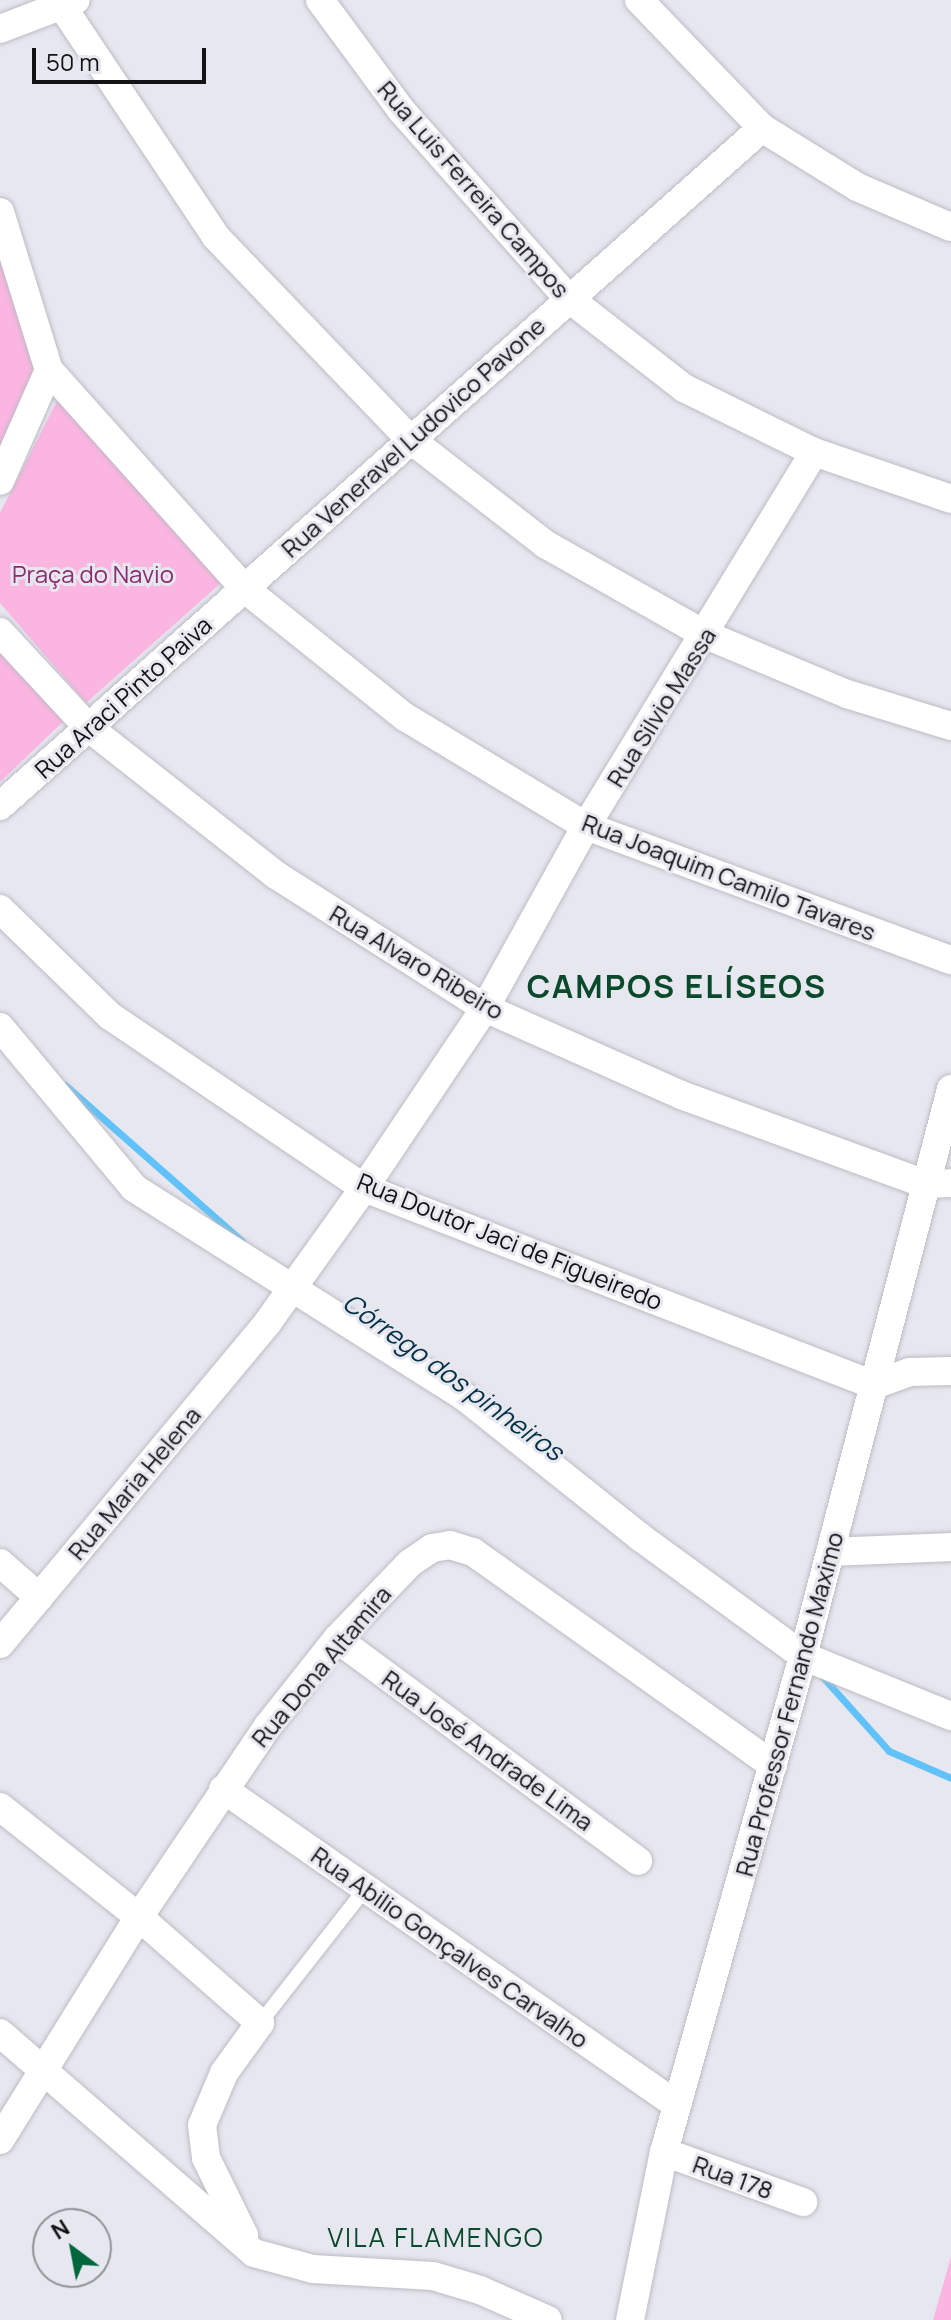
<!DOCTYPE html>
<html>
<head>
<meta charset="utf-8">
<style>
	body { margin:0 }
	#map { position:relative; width:951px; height:2320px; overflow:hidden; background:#e7e7f0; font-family:Manrope,sans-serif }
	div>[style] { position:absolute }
	.green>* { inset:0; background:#fbb5e1 }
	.stream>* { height:7px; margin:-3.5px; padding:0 3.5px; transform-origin:3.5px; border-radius:3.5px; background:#60c2f8 }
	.roads { filter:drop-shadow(0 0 2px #bdbcc4) drop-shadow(0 0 2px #bdbcc4) }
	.service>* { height:14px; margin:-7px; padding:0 7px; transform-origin:7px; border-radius:7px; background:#fff }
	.minor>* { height:28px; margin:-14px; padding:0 14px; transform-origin:14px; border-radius:14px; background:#fff }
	span { translate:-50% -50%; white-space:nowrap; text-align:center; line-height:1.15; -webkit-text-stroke:6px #e7e7f0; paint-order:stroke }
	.street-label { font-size:24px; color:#131315 }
	.park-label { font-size:24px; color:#8c2c70 }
	.water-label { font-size:26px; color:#053247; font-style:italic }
	.neighbourhood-label { font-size:26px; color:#0b492c; letter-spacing:2px }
	.district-label { font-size:32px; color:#0b492c; font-weight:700; letter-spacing:2px }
	.north { position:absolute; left:32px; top:2208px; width:80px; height:80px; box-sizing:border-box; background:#e7e7f0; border:2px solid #929298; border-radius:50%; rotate:328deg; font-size:22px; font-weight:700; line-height:32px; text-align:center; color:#131315 }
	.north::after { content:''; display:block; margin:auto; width:28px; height:36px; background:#00673c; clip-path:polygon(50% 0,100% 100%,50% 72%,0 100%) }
	.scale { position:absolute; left:32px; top:48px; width:174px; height:36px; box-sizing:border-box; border:4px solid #131315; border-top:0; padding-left:10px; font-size:24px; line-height:28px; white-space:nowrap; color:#131315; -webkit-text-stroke:6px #e7e7f0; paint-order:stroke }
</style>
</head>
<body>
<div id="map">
	<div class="green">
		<i style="clip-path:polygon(0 247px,38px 370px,0 451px)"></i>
		<i style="clip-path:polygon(58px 399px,222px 582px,86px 703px,0 603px,0 513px)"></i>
		<i style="clip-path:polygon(0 651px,65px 720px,0 782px)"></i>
		<i style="clip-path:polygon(951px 2257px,951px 2320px,933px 2320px)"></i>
	</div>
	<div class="stream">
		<i style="left:65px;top:1085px;width:236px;rotate:41.4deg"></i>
		<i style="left:821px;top:1675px;width:102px;rotate:48.2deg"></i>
		<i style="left:889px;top:1751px;width:68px;rotate:23.5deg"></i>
	</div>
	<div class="roads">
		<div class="service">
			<i style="left:260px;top:2023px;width:172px;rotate:-51.9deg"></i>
		</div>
		<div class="minor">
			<i style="left:58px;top:0;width:285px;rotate:56.3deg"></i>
			<i style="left:216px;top:237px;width:281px;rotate:46.2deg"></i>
			<i style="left:411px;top:440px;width:170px;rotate:37.8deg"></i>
			<i style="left:545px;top:544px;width:185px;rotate:29.5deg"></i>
			<i style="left:706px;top:635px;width:153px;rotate:22.7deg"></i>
			<i style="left:847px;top:694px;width:109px;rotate:17.1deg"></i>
			<i style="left:320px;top:0;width:137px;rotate:53.6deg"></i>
			<i style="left:401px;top:110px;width:250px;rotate:48.4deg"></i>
			<i style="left:567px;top:297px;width:148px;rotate:37.9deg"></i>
			<i style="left:684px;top:388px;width:145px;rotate:26.2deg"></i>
			<i style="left:814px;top:452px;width:145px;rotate:18.9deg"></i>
			<i style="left:639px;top:0;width:178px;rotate:46.1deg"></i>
			<i style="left:762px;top:128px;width:112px;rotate:31.8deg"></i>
			<i style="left:857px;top:187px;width:102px;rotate:23.1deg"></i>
			<i style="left:0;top:29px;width:81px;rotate:-20.9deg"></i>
			<i style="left:0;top:212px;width:165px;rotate:72.8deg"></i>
			<i style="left:49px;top:370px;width:121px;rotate:113.8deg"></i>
			<i style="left:49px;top:370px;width:294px;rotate:48.2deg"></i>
			<i style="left:245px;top:589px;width:205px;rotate:38.7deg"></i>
			<i style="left:405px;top:717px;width:211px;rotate:31.1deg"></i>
			<i style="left:586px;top:826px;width:389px;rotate:20.2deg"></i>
			<i style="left:0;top:632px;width:131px;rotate:47.2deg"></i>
			<i style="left:89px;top:728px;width:238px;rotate:38.2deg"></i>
			<i style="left:276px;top:875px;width:248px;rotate:32.5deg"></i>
			<i style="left:485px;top:1008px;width:214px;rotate:23.9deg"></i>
			<i style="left:681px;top:1095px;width:261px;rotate:20deg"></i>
			<i style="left:926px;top:1184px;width:25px;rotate:-2deg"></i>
			<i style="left:0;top:806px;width:1020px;rotate:-41.66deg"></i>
			<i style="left:0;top:909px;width:153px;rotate:44.2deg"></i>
			<i style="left:110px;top:1016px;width:307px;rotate:34.1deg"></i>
			<i style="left:364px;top:1188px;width:547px;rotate:21.12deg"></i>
			<i style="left:874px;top:1385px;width:38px;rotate:-20deg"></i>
			<i style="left:910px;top:1372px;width:41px;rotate:-1.4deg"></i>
			<i style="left:0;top:1027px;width:209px;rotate:50.2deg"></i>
			<i style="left:134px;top:1188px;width:393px;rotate:32.3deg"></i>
			<i style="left:466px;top:1398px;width:223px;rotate:38.6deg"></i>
			<i style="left:640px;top:1537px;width:202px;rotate:36.1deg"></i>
			<i style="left:803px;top:1656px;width:160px;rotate:22.1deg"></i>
			<i style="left:831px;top:1552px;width:120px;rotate:-2.4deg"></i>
			<i style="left:0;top:1563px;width:52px;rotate:41.1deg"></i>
			<i style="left:337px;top:1639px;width:374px;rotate:36.4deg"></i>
			<i style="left:0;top:1644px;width:419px;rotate:-50.2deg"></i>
			<i style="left:268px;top:1322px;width:165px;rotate:-54.4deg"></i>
			<i style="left:364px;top:1188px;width:217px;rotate:-56.1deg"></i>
			<i style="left:485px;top:1008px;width:208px;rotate:-61deg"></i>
			<i style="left:586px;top:826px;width:438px;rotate:-58.6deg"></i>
			<i style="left:223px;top:1789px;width:553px;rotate:34.84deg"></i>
			<i style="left:0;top:1807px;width:177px;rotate:38.4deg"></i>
			<i style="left:139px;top:1917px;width:161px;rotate:41.2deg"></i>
			<i style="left:260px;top:2023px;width:62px;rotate:125.8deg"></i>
			<i style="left:224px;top:2073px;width:56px;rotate:112.9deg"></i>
			<i style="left:202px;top:2125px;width:33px;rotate:83deg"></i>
			<i style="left:206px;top:2158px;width:86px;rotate:63.7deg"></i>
			<i style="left:0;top:2033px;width:336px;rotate:40.9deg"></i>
			<i style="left:254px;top:2253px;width:61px;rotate:15.2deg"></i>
			<i style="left:313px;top:2269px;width:120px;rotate:3.3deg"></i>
			<i style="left:433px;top:2276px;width:49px;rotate:16.6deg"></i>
			<i style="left:480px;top:2290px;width:74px;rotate:23.8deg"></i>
			<i style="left:0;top:2140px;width:263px;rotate:-58.1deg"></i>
			<i style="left:139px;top:1917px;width:230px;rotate:-56deg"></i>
			<i style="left:268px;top:1726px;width:111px;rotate:-51.6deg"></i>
			<i style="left:337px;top:1639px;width:105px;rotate:-46.2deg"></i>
			<i style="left:410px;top:1563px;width:27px;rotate:-34deg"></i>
			<i style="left:432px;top:1548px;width:18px;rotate:-9deg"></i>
			<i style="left:450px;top:1545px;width:24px;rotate:17deg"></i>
			<i style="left:473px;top:1552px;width:368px;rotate:35.4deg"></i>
			<i style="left:664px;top:2152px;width:148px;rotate:19.8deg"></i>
			<i style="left:630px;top:2320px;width:171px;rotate:-78.6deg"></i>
			<i style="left:664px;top:2152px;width:515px;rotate:-74.34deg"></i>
			<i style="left:803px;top:1656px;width:586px;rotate:-75.37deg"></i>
		</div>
	</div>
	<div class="street-label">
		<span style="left:474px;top:189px;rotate:49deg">Rua Luis Ferreira Campos</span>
		<span style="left:413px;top:437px;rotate:-42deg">Rua Veneravel Ludovico Pavone</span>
		<span style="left:123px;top:697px;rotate:-42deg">Rua Araci Pinto Paiva</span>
		<span style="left:661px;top:707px;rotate:-58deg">Rua Silvio Massa</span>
		<span style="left:729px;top:877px;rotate:21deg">Rua Joaquim Camilo Tavares</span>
		<span style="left:417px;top:962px;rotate:31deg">Rua Alvaro Ribeiro</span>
		<span style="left:510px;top:1241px;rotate:22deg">Rua Doutor Jaci de Figueiredo</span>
		<span style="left:134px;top:1483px;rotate:-50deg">Rua Maria Helena</span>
		<span style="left:321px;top:1666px;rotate:-50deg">Rua Dona Altamira</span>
		<span style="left:789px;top:1704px;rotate:-75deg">Rua Professor Fernando Maximo</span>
		<span style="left:488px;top:1750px;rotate:36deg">Rua José Andrade Lima</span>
		<span style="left:450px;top:1947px;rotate:35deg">Rua Abilio Gonçalves Carvalho</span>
		<span style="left:733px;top:2177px;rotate:20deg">Rua 178</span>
	</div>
	<div class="park-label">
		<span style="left:93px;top:574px">Praça do Navio</span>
	</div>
	<div class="water-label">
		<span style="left:453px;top:1377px;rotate:36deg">Córrego dos pinheiros</span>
	</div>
	<div class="neighbourhood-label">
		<span style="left:436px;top:2238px">VILA FLAMENGO</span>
	</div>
	<div class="district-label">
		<span style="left:677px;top:986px">CAMPOS ELÍSEOS</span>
	</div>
	<div class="north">N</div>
	<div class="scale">50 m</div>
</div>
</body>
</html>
